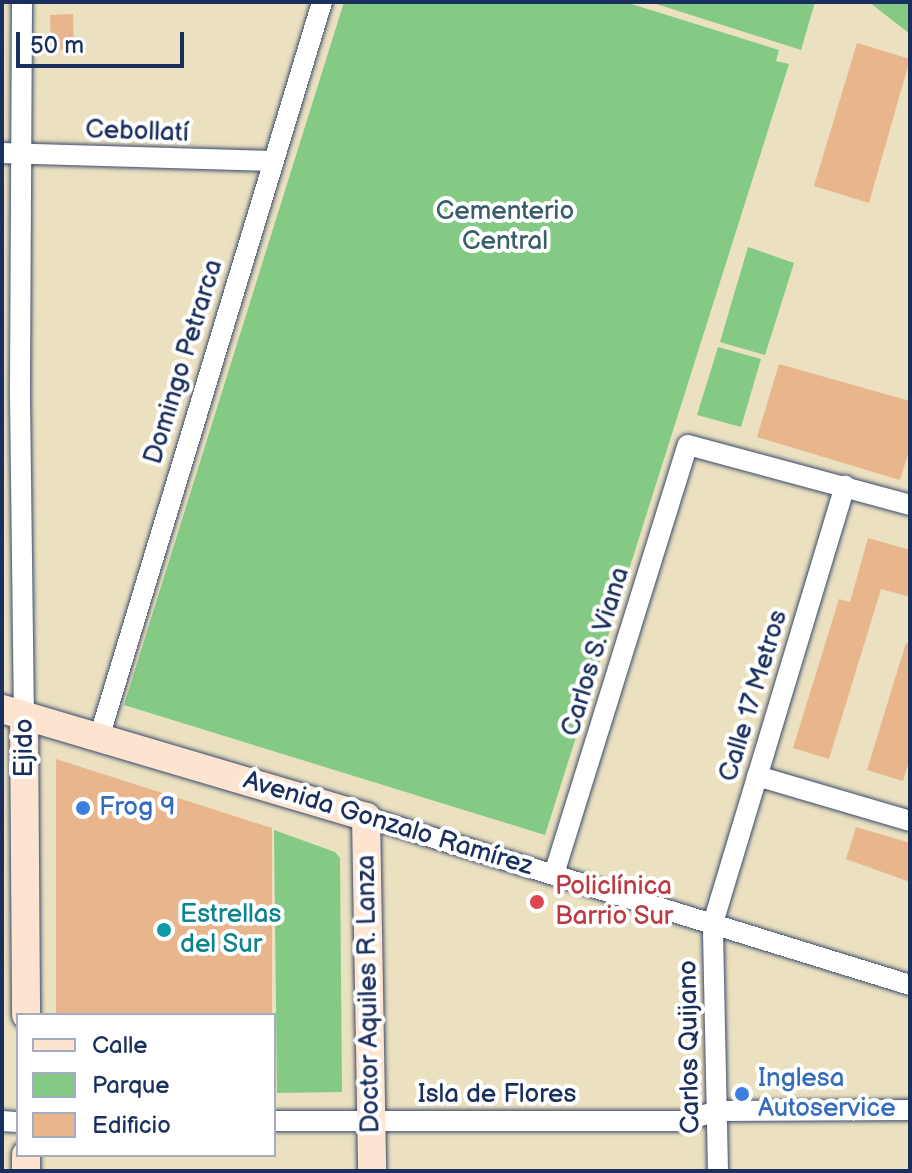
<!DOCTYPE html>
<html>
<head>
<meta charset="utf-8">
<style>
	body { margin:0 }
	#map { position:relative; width:912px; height:1173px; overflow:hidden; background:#ebe1c0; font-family:"Balsamiq Sans",sans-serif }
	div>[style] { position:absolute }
	.green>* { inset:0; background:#84ca84 }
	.building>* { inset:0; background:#e9b58d }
	.roads { filter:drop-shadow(0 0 2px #3a4a6d) drop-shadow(0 0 2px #3a4a6d) }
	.street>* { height:20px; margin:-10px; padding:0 10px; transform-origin:10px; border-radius:10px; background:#fff }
	.secondary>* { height:28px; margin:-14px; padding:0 14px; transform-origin:14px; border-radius:14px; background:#fde4d0 }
	.dots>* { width:22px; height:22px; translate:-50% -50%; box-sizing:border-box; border:4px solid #fff; border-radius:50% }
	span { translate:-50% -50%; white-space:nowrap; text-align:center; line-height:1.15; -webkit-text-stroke:8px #fff; paint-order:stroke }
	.street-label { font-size:26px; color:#1b2f5e }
	.park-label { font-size:26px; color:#3a5e69 }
	.shop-label { font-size:26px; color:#366cbe }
	.left { translate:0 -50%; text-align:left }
	.health-label { font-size:26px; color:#be3a42 }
	.culture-label { font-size:26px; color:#0d838f }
	.frame { position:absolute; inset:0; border:4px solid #1b2f5e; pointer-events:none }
	.legend { position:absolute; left:16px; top:1013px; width:260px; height:144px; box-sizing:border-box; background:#fff; border:2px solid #a4acbf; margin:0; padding:10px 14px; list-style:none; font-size:24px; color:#1b2f5e }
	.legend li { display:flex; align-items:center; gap:16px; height:40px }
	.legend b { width:40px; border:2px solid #a4acbf }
	.scale { position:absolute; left:16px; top:32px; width:168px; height:36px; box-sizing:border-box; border:4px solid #1b2f5e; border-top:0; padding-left:10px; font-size:24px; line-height:28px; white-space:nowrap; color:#1b2f5e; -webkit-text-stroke:6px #fff; paint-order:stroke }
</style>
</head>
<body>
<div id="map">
	<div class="green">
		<i style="clip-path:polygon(344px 2px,625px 2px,779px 50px,776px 61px,789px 64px,545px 835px,124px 705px)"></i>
		<i style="clip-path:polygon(650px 2px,815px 2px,801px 50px)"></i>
		<i style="clip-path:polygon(869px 2px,910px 2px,910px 34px)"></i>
		<i style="clip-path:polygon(748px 247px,794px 263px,765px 355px,720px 342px)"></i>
		<i style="clip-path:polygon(718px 347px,761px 359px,741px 427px,697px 415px)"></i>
		<i style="clip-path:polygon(274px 830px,335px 852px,340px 858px,342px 1092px,277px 1093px)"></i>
	</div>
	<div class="building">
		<i style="clip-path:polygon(73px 14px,74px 49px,51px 50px,50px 15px)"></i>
		<i style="clip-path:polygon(857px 43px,910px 59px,869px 203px,814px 186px)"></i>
		<i style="clip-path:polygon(779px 364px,910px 401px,910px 447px,900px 480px,757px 437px)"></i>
		<i style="clip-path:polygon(868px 538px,910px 550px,910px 597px,881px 589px,829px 759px,793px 748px,839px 599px,850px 602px)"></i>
		<i style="clip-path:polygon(906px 643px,910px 644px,910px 757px,903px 781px,867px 770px)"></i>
		<i style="clip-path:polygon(56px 759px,272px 828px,272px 1015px,56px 1015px)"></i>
		<i style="clip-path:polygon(856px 827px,910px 843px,910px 882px,846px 859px)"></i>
	</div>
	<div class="roads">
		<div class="street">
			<i style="left:22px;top:2px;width:393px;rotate:90.3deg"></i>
			<i style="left:20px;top:395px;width:321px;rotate:89.3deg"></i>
			<i style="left:2px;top:153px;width:269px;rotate:1.7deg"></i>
			<i style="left:99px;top:738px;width:769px;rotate:-73.14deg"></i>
			<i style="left:757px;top:776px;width:159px;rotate:16.4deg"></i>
			<i style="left:366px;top:817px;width:569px;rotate:17.16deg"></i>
			<i style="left:554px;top:874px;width:449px;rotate:-72.7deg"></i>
			<i style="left:688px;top:445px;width:230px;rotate:15.1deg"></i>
			<i style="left:2px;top:1121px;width:16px;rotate:4deg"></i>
			<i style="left:274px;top:1121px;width:409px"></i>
			<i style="left:683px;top:1121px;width:36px;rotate:-16deg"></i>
			<i style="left:718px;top:1111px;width:192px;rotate:-0.3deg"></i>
			<i style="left:718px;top:1171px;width:248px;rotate:-91.2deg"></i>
			<i style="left:713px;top:923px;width:457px;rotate:-73.2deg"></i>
		</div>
		<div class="secondary">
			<i style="left:2px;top:709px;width:380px;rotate:16.5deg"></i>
			<i style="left:366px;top:817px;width:354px;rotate:89deg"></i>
			<i style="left:24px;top:716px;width:299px;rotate:89.6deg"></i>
			<i style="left:26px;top:1171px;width:16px;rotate:-90deg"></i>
		</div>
	</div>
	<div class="dots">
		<i style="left:83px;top:808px;background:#3f7fe0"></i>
		<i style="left:537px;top:902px;background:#e0444e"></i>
		<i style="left:164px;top:930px;background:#0f9aa8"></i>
		<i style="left:742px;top:1094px;background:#3f7fe0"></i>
	</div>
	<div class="street-label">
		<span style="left:137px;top:132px;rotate:2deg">Cebollatí</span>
		<span style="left:184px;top:362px;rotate:-73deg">Domingo Petrarca</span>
		<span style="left:596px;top:652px;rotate:-73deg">Carlos S. Viana</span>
		<span style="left:754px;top:696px;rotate:-73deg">Calle 17 Metros</span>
		<span style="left:25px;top:748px;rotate:-90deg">Ejido</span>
		<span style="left:388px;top:824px;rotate:17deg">Avenida Gonzalo Ramírez</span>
		<span style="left:369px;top:994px;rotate:-91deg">Doctor Aquiles R. Lanza</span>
		<span style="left:690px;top:1047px;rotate:-91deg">Carlos Quijano</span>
		<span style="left:497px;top:1095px">Isla de Flores</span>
	</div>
	<div class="park-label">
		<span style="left:505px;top:227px">Cementerio<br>Central</span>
	</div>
	<div class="shop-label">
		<span class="left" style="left:99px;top:808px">Frog 9</span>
		<span class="left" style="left:758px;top:1094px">Inglesa<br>Autoservice</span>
	</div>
	<div class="health-label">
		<span class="left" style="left:555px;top:902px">Policlínica<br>Barrio Sur</span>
	</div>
	<div class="culture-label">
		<span class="left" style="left:180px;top:930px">Estrellas<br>del Sur</span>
	</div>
	<div class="frame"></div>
	<ul class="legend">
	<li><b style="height:10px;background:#fde4d0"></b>Calle</li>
	<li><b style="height:22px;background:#84ca84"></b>Parque</li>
	<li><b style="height:22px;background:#e9b58d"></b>Edificio</li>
	</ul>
	<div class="scale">50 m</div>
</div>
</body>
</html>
